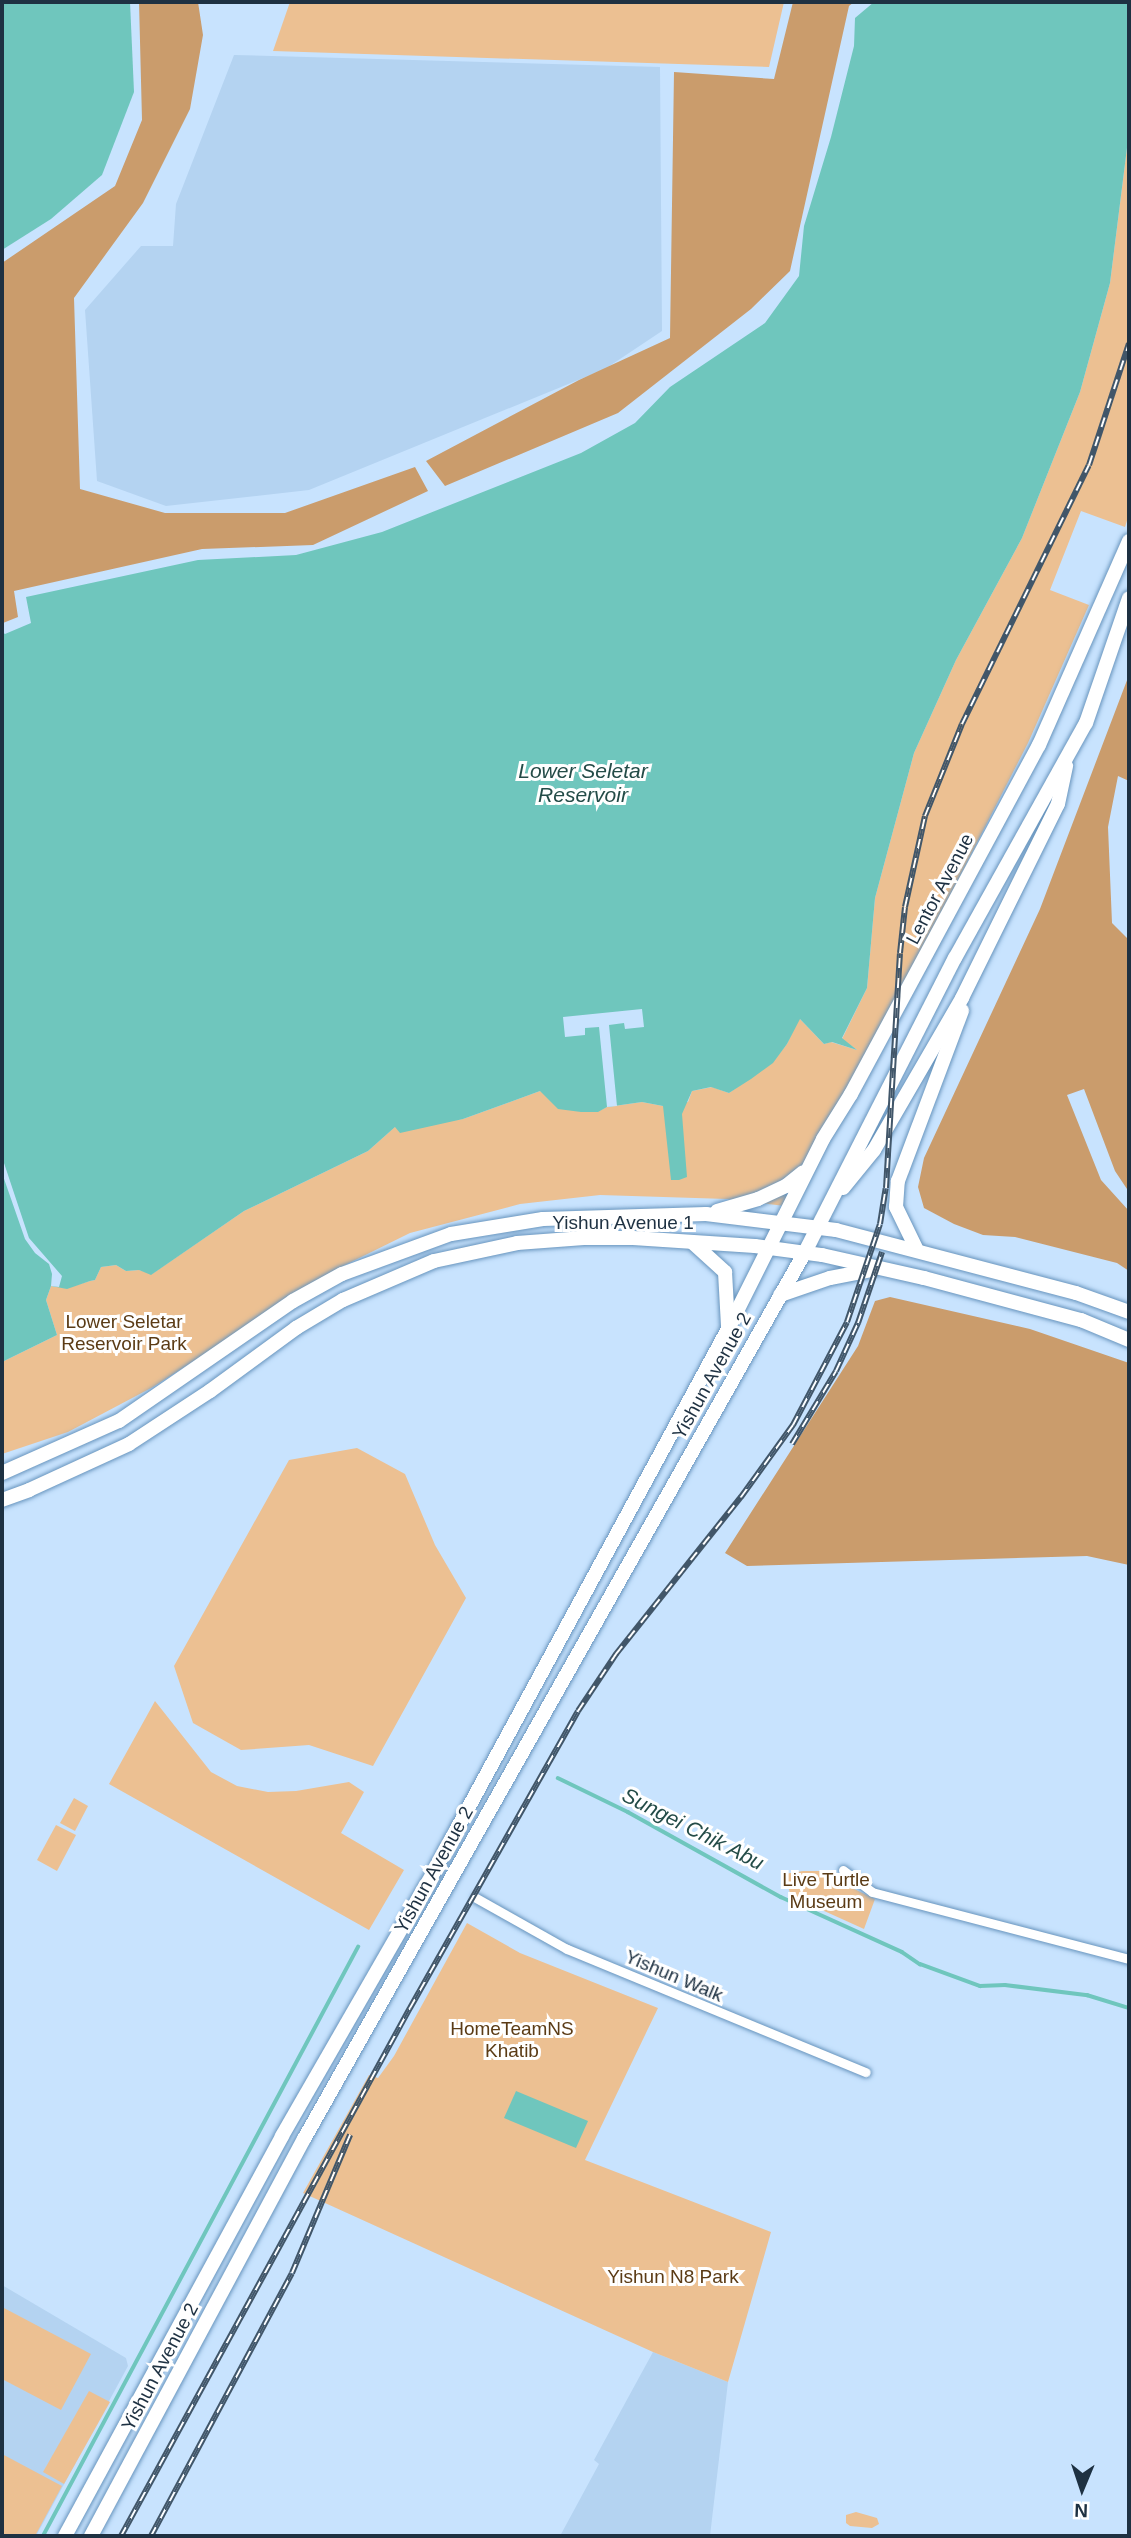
<!DOCTYPE html>
<html>
<head>
<meta charset="utf-8">
<style>
	body { margin:0 }
	#map { position:relative; width:1131px; height:2538px; overflow:hidden; background:#c8e3fe; font-family:Arial,sans-serif }
	div>[style] { position:absolute }
	.built>* { inset:0; background:#b4d3f1 }
	.green>* { inset:0; background:#ecc092 }
	.forest>* { inset:0; background:#ca9c6c }
	.water>* { inset:0; background:#6fc6bd }
	.pier>* { inset:0; background:#c8e3fe }
	.stream>* { height:3.5px; margin:-1.75px; padding:0 1.75px; transform-origin:1.75px; border-radius:1.75px; background:#6fc6bd }
	.roads { filter:drop-shadow(0 0 2px #6794bd) drop-shadow(0 0 2px #6794bd) }
	.street>* { height:9px; margin:-4.5px; padding:0 4.5px; transform-origin:4.5px; border-radius:4.5px; background:#fff }
	.primary>* { height:14px; margin:-7px; padding:0 7px; transform-origin:7px; border-radius:7px; background:#fff }
	.rail>* { height:6px; margin-top:-3px; transform-origin:0; background:repeating-linear-gradient(90deg,#fff 0 10px,#415669 0 20px); box-sizing:border-box; border-block:2px solid #415669 }
	span { translate:-50% -50%; white-space:nowrap; text-align:center; line-height:1.15; -webkit-text-stroke:6px #fff; paint-order:stroke }
	.street-label { font-size:19px; color:#1e3142 }
	.park-label { font-size:19px; color:#5b3b15 }
	.water-label { font-size:21px; color:#244c48; font-style:italic }
	.frame { position:absolute; inset:0; border:4px solid #1e3142; pointer-events:none }
	.north { position:absolute; left:1047px; top:2454px; width:70px; height:70px; -webkit-text-stroke:5px #fff; paint-order:stroke; rotate:182deg; font-size:19px; font-weight:700; line-height:28px; text-align:center; color:#1e3142 }
	.north::after { content:''; display:block; margin:auto; width:24px; height:32px; background:#1e3142; clip-path:polygon(50% 0,100% 100%,50% 72%,0 100%) }
</style>
</head>
<body>
<div id="map">
	<div class="built">
		<i style="clip-path:polygon(234px 55px,660px 67px,662px 331px,605px 369px,309px 490px,166px 506px,97px 481px,85px 310px,141px 246px,173px 246px,176px 204px)"></i>
		<i style="clip-path:polygon(2px 2285px,126px 2358px,128px 2366px,36px 2536px,2px 2536px)"></i>
		<i style="clip-path:polygon(653px 2352px,728px 2382px,710px 2536px,560px 2536px,599px 2464px,594px 2460px)"></i>
	</div>
	<div class="green">
		<i style="clip-path:polygon(290px 2px,784px 2px,769px 67px,273px 51px)"></i>
		<i style="clip-path:polygon(1129px 132px,1129px 514px,1125px 527px,1081px 511px,1050px 590px,1089px 605px,1028px 743px,870px 1052px,785px 1206px,727px 1199px,600px 1195px,520px 1204px,410px 1233px,337px 1269px,153px 1387px,68px 1432px,2px 1454px,2px 1362px,57px 1335px,46px 1300px,51px 1286px,67px 1288px,90px 1281px,95px 1280px,101px 1267px,116px 1265px,126px 1271px,139px 1270px,152px 1274px,244px 1211px,368px 1151px,396px 1126px,463px 1119px,540px 1091px,597px 1112px,607px 1107px,642px 1102px,663px 1106px,688px 1102px,692px 1091px,712px 1087px,729px 1093px,772px 1063px,787px 1044px,799px 1018px,824px 1044px,831px 1042px,857px 1050px,842px 1039px,867px 988px,875px 898px,914px 753px,956px 660px,1022px 538px,1080px 392px,1110px 283px)"></i>
		<i style="clip-path:polygon(357px 1448px,405px 1474px,435px 1545px,466px 1598px,373px 1766px,309px 1745px,241px 1750px,193px 1723px,174px 1666px,289px 1460px)"></i>
		<i style="clip-path:polygon(155px 1701px,211px 1772px,237px 1786px,268px 1792px,296px 1791px,349px 1782px,364px 1792px,341px 1833px,404px 1870px,369px 1930px,109px 1784px)"></i>
		<i style="clip-path:polygon(74px 1798px,88px 1806px,75px 1831px,60px 1823px)"></i>
		<i style="clip-path:polygon(56px 1825px,76px 1835px,57px 1871px,37px 1860px)"></i>
		<i style="clip-path:polygon(803px 1871px,835px 1871px,846px 1885px,875px 1899px,864px 1929px,791px 1896px,784px 1874px)"></i>
		<i style="clip-path:polygon(467px 1923px,520px 1953px,658px 2008px,585px 2160px,771px 2232px,728px 2382px,653px 2352px,303px 2193px,369px 2075px,378px 2078px,394px 2056px)"></i>
		<i style="clip-path:polygon(4px 2308px,91px 2354px,61px 2410px,2px 2379px)"></i>
		<i style="clip-path:polygon(89px 2391px,110px 2402px,64px 2484px,43px 2472px)"></i>
		<i style="clip-path:polygon(2px 2454px,62px 2486px,35px 2536px,2px 2536px)"></i>
		<i style="clip-path:polygon(856px 2512px,877px 2518px,879px 2524px,872px 2528px,850px 2526px,846px 2523px,846px 2515px)"></i>
	</div>
	<div class="forest">
		<i style="clip-path:polygon(139px 2px,198px 2px,203px 35px,190px 109px,143px 203px,74px 298px,80px 489px,165px 513px,285px 513px,415px 467px,428px 491px,313px 545px,202px 549px,14px 591px,18px 617px,3px 623px,2px 263px,115px 186px,142px 120px)"></i>
		<i style="clip-path:polygon(793px 2px,854px 2px,849px 6px,790px 271px,751px 309px,618px 413px,445px 486px,426px 461px,579px 380px,670px 338px,674px 72px,774px 79px)"></i>
		<i style="clip-path:polygon(1129px 675px,1129px 781px,1118px 776px,1108px 827px,1112px 923px,1129px 940px,1129px 1192px,1115px 1171px,1084px 1089px,1067px 1095px,1101px 1180px,1129px 1211px,1129px 1271px,1117px 1263px,1015px 1237px,983px 1235px,954px 1224px,924px 1208px,918px 1187px,924px 1158px,1040px 909px)"></i>
		<i style="clip-path:polygon(890px 1297px,1030px 1329px,1129px 1363px,1129px 1565px,1087px 1556px,747px 1566px,725px 1553px,858px 1346px,875px 1301px)"></i>
	</div>
	<div class="water">
		<i style="clip-path:polygon(2px 2px,130px 2px,134px 92px,102px 175px,51px 219px,2px 250px)"></i>
		<i style="clip-path:polygon(874px 2px,1129px 2px,1129px 132px,1110px 283px,1080px 392px,1022px 538px,956px 660px,914px 753px,875px 898px,867px 988px,842px 1038px,857px 1050px,832px 1042px,824px 1044px,800px 1019px,787px 1044px,773px 1063px,751px 1079px,729px 1093px,711px 1087px,692px 1091px,682px 1114px,687px 1177px,679px 1180px,671px 1180px,663px 1106px,642px 1102px,607px 1107px,598px 1112px,581px 1112px,558px 1109px,540px 1091px,463px 1119px,400px 1133px,395px 1127px,368px 1151px,244px 1211px,151px 1275px,139px 1270px,126px 1271px,116px 1265px,101px 1267px,95px 1280px,90px 1281px,67px 1289px,51px 1286px,46px 1300px,57px 1335px,2px 1362px,2px 632px,5px 634px,31px 623px,26px 597px,198px 560px,296px 555px,382px 532px,581px 453px,635px 423px,670px 387px,765px 323px,799px 276px,804px 226px,831px 137px,854px 46px,855px 18px)"></i>
		<i style="clip-path:polygon(516px 2091px,588px 2121px,576px 2148px,504px 2118px)"></i>
	</div>
	<div class="pier">
		<i style="clip-path:polygon(642px 1009px,644px 1027px,625px 1029px,624px 1023px,609px 1025px,617px 1106px,607px 1107px,599px 1027px,585px 1028px,585px 1035px,565px 1037px,563px 1017px)"></i>
		<i style="clip-path:polygon(2px 1157px,29px 1238px,62px 1276px,59px 1287px,51px 1286px,52px 1274px,49px 1264px,35px 1253px,25px 1239px,2px 1173px)"></i>
	</div>
	<div class="stream">
		<i style="left:558px;top:1778px;width:78px;rotate:25.9deg"></i>
		<i style="left:628px;top:1812px;width:175px;rotate:29.1deg"></i>
		<i style="left:781px;top:1897px;width:133px;rotate:24.4deg"></i>
		<i style="left:902px;top:1952px;width:22px;rotate:34deg"></i>
		<i style="left:920px;top:1964px;width:64px;rotate:20.1deg"></i>
		<i style="left:980px;top:1986px;width:25px;rotate:-2deg"></i>
		<i style="left:1005px;top:1985px;width:83px;rotate:7deg"></i>
		<i style="left:1087px;top:1995px;width:44px;rotate:17.2deg"></i>
		<i style="left:43px;top:2536px;width:668px;rotate:-61.86deg"></i>
	</div>
	<div class="roads">
		<div class="street">
			<i style="left:843px;top:1870px;width:36px;rotate:37deg"></i>
			<i style="left:872px;top:1892px;width:266px;rotate:14.6deg"></i>
			<i style="left:476px;top:1898px;width:104px;rotate:29.3deg"></i>
			<i style="left:567px;top:1949px;width:323px;rotate:22.4deg"></i>
		</div>
		<div class="primary">
			<i style="left:843px;top:1188px;width:49px;rotate:-50.8deg"></i>
			<i style="left:874px;top:1150px;width:176px;rotate:-59.9deg"></i>
			<i style="left:962px;top:998px;width:216px;rotate:-63.7deg"></i>
			<i style="left:1058px;top:804px;width:39px;rotate:-78deg"></i>
			<i style="left:717px;top:1211px;width:43px;rotate:-16.3deg"></i>
			<i style="left:758px;top:1199px;width:31px;rotate:-25deg"></i>
			<i style="left:786px;top:1186px;width:22px;rotate:-39deg"></i>
			<i style="left:692px;top:1242px;width:45px;rotate:42.3deg"></i>
			<i style="left:725px;top:1272px;width:54px;rotate:86.8deg"></i>
			<i style="left:916px;top:1248px;width:46px;rotate:-116deg"></i>
			<i style="left:896px;top:1207px;width:26px;rotate:-86deg"></i>
			<i style="left:898px;top:1181px;width:182px;rotate:-69.4deg"></i>
			<i style="left:780px;top:1295px;width:53px;rotate:-18.8deg"></i>
			<i style="left:830px;top:1278px;width:43px;rotate:-10.8deg"></i>
			<i style="left:2px;top:1473px;width:128px;rotate:-24deg"></i>
			<i style="left:119px;top:1421px;width:211px;rotate:-34.6deg"></i>
			<i style="left:293px;top:1301px;width:56px;rotate:-28.9deg"></i>
			<i style="left:342px;top:1274px;width:116px;rotate:-20.2deg"></i>
			<i style="left:451px;top:1234px;width:93px;rotate:-9.3deg"></i>
			<i style="left:543px;top:1219px;width:163px;rotate:-1.8deg"></i>
			<i style="left:706px;top:1214px;width:131px;rotate:7deg"></i>
			<i style="left:836px;top:1230px;width:248px;rotate:14.7deg"></i>
			<i style="left:1076px;top:1293px;width:56px;rotate:19.7deg"></i>
			<i style="left:2px;top:1500px;width:29px;rotate:-20deg"></i>
			<i style="left:29px;top:1490px;width:110px;rotate:-24.7deg"></i>
			<i style="left:129px;top:1444px;width:97px;rotate:-33.2deg"></i>
			<i style="left:210px;top:1391px;width:107px;rotate:-36.2deg"></i>
			<i style="left:296px;top:1328px;width:55px;rotate:-30.8deg"></i>
			<i style="left:343px;top:1300px;width:99px;rotate:-23.2deg"></i>
			<i style="left:434px;top:1261px;width:85px;rotate:-12.2deg"></i>
			<i style="left:517px;top:1243px;width:67px;rotate:-4.3deg"></i>
			<i style="left:584px;top:1238px;width:49px"></i>
			<i style="left:633px;top:1238px;width:122px;rotate:3.8deg"></i>
			<i style="left:755px;top:1246px;width:68px;rotate:7.7deg"></i>
			<i style="left:822px;top:1255px;width:105px;rotate:12.7deg"></i>
			<i style="left:924px;top:1278px;width:163px;rotate:15deg"></i>
			<i style="left:1081px;top:1320px;width:52px;rotate:22.6deg"></i>
			<i style="left:65px;top:2536px;width:455px;rotate:-61.5deg"></i>
			<i style="left:282px;top:2136px;width:303px;rotate:-60.1deg"></i>
			<i style="left:433px;top:1873px;width:619px;rotate:-61.53deg"></i>
			<i style="left:728px;top:1329px;width:212px;rotate:-63.4deg"></i>
			<i style="left:823px;top:1139px;width:53px;rotate:-58.1deg"></i>
			<i style="left:851px;top:1094px;width:396px;rotate:-61.7deg"></i>
			<i style="left:1039px;top:745px;width:223px;rotate:-66.2deg"></i>
			<i style="left:91px;top:2536px;width:451px;rotate:-61.8deg"></i>
			<i style="left:304px;top:2139px;width:1019px;rotate:-60.54deg"></i>
			<i style="left:805px;top:1252px;width:330px;rotate:-63deg"></i>
			<i style="left:955px;top:958px;width:269px;rotate:-60.9deg"></i>
			<i style="left:1086px;top:723px;width:132px;rotate:-71deg"></i>
		</div>
	</div>
	<div class="rail">
		<i style="left:792px;top:1444px;width:85px;rotate:-58.9deg"></i>
		<i style="left:836px;top:1371px;width:53px;rotate:-65.4deg"></i>
		<i style="left:858px;top:1323px;width:75px;rotate:-71.3deg"></i>
		<i style="left:121px;top:2536px;width:602px;rotate:-61.31deg"></i>
		<i style="left:410px;top:2008px;width:341px;rotate:-60.5deg"></i>
		<i style="left:578px;top:1711px;width:69px;rotate:-56.3deg"></i>
		<i style="left:616px;top:1654px;width:201px;rotate:-51.5deg"></i>
		<i style="left:741px;top:1497px;width:89px;rotate:-54.2deg"></i>
		<i style="left:793px;top:1425px;width:116px;rotate:-62.3deg"></i>
		<i style="left:847px;top:1322px;width:103px;rotate:-71.4deg"></i>
		<i style="left:880px;top:1224px;width:36px;rotate:-81deg"></i>
		<i style="left:886px;top:1188px;width:235px;rotate:-86.6deg"></i>
		<i style="left:900px;top:953px;width:46px;rotate:-83.8deg"></i>
		<i style="left:905px;top:907px;width:93px;rotate:-77.6deg"></i>
		<i style="left:925px;top:816px;width:99px;rotate:-68.1deg"></i>
		<i style="left:962px;top:724px;width:288px;rotate:-63.9deg"></i>
		<i style="left:1089px;top:465px;width:128px;rotate:-71.8deg"></i>
		<i style="left:151px;top:2536px;width:298px;rotate:-61.8deg"></i>
		<i style="left:292px;top:2273px;width:150px;rotate:-67.2deg"></i>
	</div>
	<div class="street-label">
		<span style="left:940px;top:889px;rotate:-62deg">Lentor Avenue</span>
		<span style="left:623px;top:1223px">Yishun Avenue 1</span>
		<span style="left:712px;top:1376px;rotate:-61deg">Yishun Avenue 2</span>
		<span style="left:434px;top:1870px;rotate:-61deg">Yishun Avenue 2</span>
		<span style="left:674px;top:1976px;rotate:23deg">Yishun Walk</span>
		<span style="left:160px;top:2367px;rotate:-62deg">Yishun Avenue 2</span>
	</div>
	<div class="park-label">
		<span style="left:124px;top:1333px">Lower Seletar<br>Reservoir Park</span>
		<span style="left:826px;top:1891px">Live Turtle<br>Museum</span>
		<span style="left:512px;top:2040px">HomeTeamNS<br>Khatib</span>
		<span style="left:673px;top:2277px">Yishun N8 Park</span>
	</div>
	<div class="water-label">
		<span style="left:583px;top:783px">Lower Seletar<br>Reservoir</span>
		<span style="left:693px;top:1829px;rotate:27deg">Sungei Chik Abu</span>
	</div>
	<div class="frame"></div>
	<div class="north">N</div>
</div>
</body>
</html>
